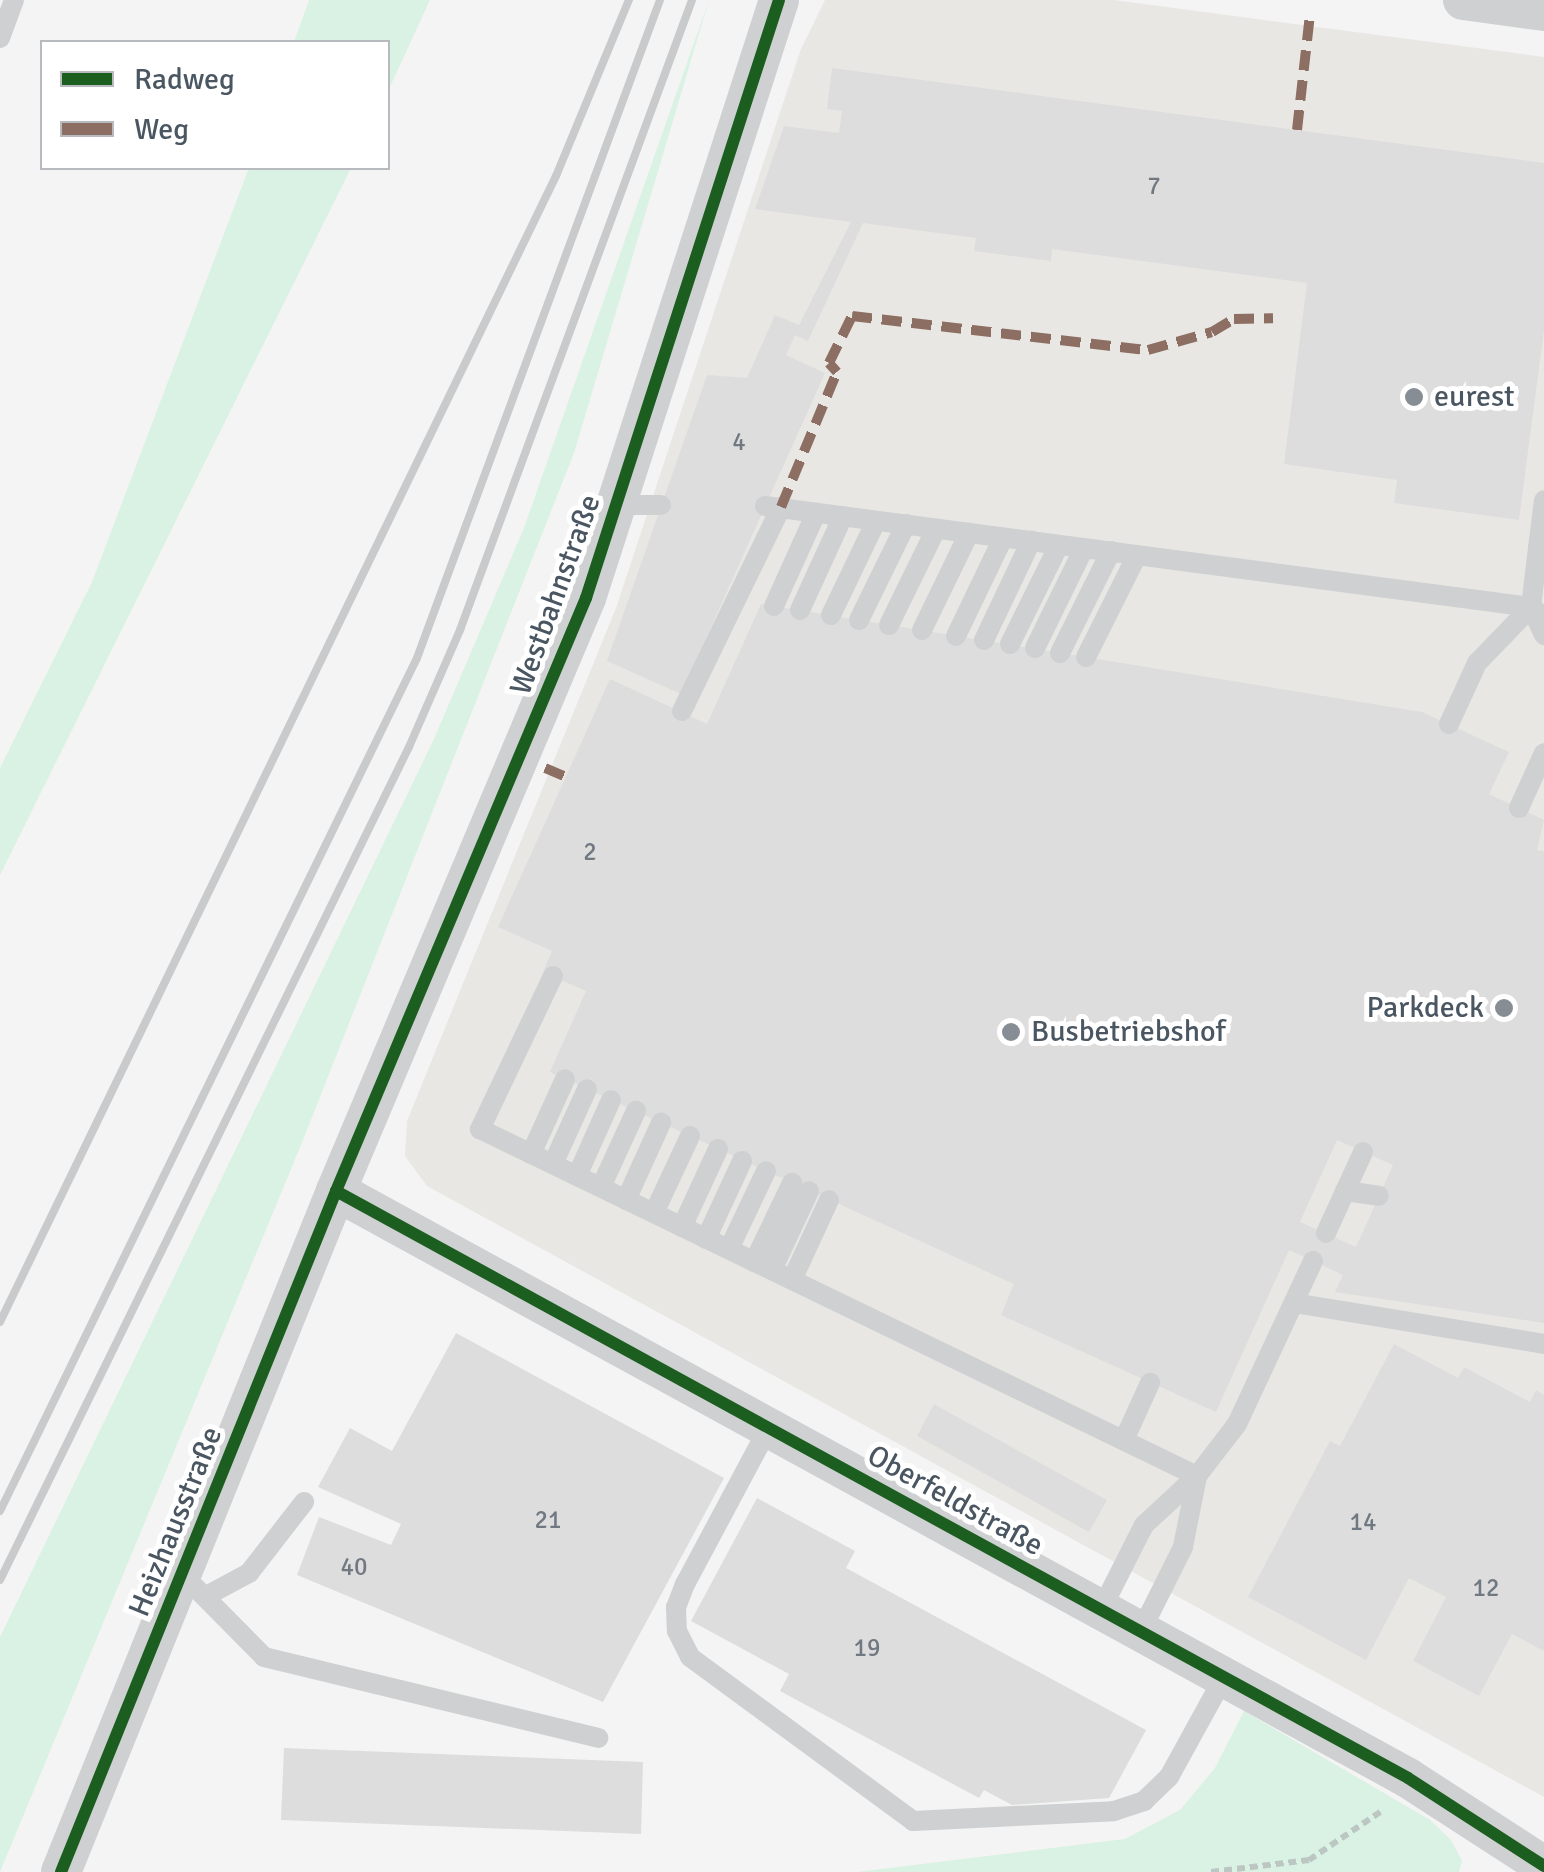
<!DOCTYPE html>
<html>
<head>
<meta charset="utf-8">
<style>
	body { margin:0 }
	#map { position:relative; width:1544px; height:1872px; overflow:hidden; background:#f4f4f4; font-family:Signika,sans-serif }
	div>[style] { position:absolute }
	.commercial>* { inset:0; background:#e8e7e3 }
	.green>* { inset:0; background:#d9f2e3 }
	.building>* { inset:0; background:#ddddde }
	.path>* { height:6px; margin-top:-3px; transform-origin:0; background:repeating-linear-gradient(90deg,#bcc7c4 0 8px,transparent 0 13px) }
	.lane>* { height:20px; margin:-10px; padding:0 10px; transform-origin:10px; border-radius:10px; background:#ced0d2 }
	.street>* { height:40px; margin:-20px; padding:0 20px; transform-origin:20px; border-radius:20px; background:#ced0d2 }
	.rail>* { height:8px; margin:-4px; padding:0 4px; transform-origin:4px; border-radius:4px; background:#c9cacc }
	.quiet>* { height:10px; margin-top:-5px; transform-origin:0; background:repeating-linear-gradient(90deg,#8d6e63 0 20px,transparent 0 30px) }
	.cycleway>* { height:12px; margin:-6px; padding:0 6px; transform-origin:6px; border-radius:6px; background:#1b5e20 }
	.dots>* { width:28px; height:28px; translate:-50% -50%; box-sizing:border-box; border:5px solid #fff; border-radius:50% }
	span { translate:-50% -50%; white-space:nowrap; text-align:center; line-height:1.15; -webkit-text-stroke:10px #fff; paint-order:stroke }
	.number-label { font-size:25px; color:#707881 }
	.number-label span { -webkit-text-stroke-width:0 }
	.poi-label { font-size:30px; color:#4a5661 }
	.left { translate:0 -50%; text-align:left }
	.right { translate:-100% -50%; text-align:right }
	.street-label { font-size:30px; color:#4a5661 }
	.legend { position:absolute; left:40px; top:40px; width:350px; height:130px; box-sizing:border-box; background:#fff; border:2px solid #b7bbc0; margin:0; padding:12px 18px; list-style:none; font-size:30px; color:#4a5661 }
	.legend li { display:flex; align-items:center; gap:20px; height:50px }
	.legend b { width:50px; border:2px solid #b7bbc0 }
</style>
</head>
<body>
<div id="map">
	<div class="commercial">
		<i style="clip-path:polygon(825px 0,1114px 0,1544px 57px,1544px 1797px,427px 1186px,405px 1156px,407px 1121px,616px 608px,801px 49px)"></i>
	</div>
	<div class="green">
		<i style="clip-path:polygon(309px 0,430px 0,388px 91px,388px 42px,294px 42px)"></i>
		<i style="clip-path:polygon(709px 0,574px 453px,303px 1140px,0 1872px,0 1637px,434px 739px,524px 528px)"></i>
		<i style="clip-path:polygon(249px 168px,351px 168px,0 875px,0 768px,92px 582px)"></i>
		<i style="clip-path:polygon(1244px 1711px,1430px 1820px,1451px 1840px,1462px 1861px,1459px 1872px,857px 1872px,1125px 1839px,1180px 1810px,1215px 1768px)"></i>
	</div>
	<div class="building">
		<i style="clip-path:polygon(832px 68px,1544px 163px,1544px 330px,1519px 520px,1394px 503px,1397px 480px,1284px 464px,1307px 283px,1052px 249px,1051px 261px,974px 251px,976px 238px,863px 223px,808px 341px,795px 335px,786px 355px,825px 373px,681px 694px,607px 661px,707px 375px,747px 378px,775px 315px,799px 325px,851px 222px,755px 209px,784px 126px,839px 133px,842px 111px,827px 109px)"></i>
		<i style="clip-path:polygon(evenodd,761px 604px,1422px 712px,1509px 752px,1489px 794px,1544px 820px,1537px 850px,1544px 851px,1544px 1323px,1335px 1292px,1343px 1275px,1289px 1250px,1216px 1412px,1001px 1315px,1014px 1284px,550px 1072px,586px 991px,543px 972px,552px 951px,498px 927px,610px 679px,707px 724px,761px 604px,1337px 1140px,1393px 1165px,1356px 1247px,1300px 1222px,1337px 1140px)"></i>
		<i style="clip-path:polygon(456px 1333px,724px 1478px,603px 1702px,297px 1575px,319px 1517px,391px 1545px,401px 1524px,318px 1487px,350px 1428px,392px 1451px)"></i>
		<i style="clip-path:polygon(1394px 1344px,1458px 1378px,1464px 1367px,1530px 1402px,1536px 1390px,1544px 1395px,1544px 1651px,1512px 1634px,1479px 1696px,1413px 1661px,1446px 1597px,1409px 1578px,1366px 1660px,1248px 1597px,1330px 1441px,1340px 1446px)"></i>
		<i style="clip-path:polygon(934px 1404px,1107px 1500px,1089px 1532px,917px 1436px)"></i>
		<i style="clip-path:polygon(757px 1498px,855px 1551px,846px 1568px,1146px 1730px,1109px 1798px,1012px 1805px,984px 1790px,979px 1798px,780px 1691px,789px 1674px,691px 1621px)"></i>
		<i style="clip-path:polygon(284px 1748px,643px 1762px,641px 1834px,281px 1820px)"></i>
	</div>
	<div class="path">
		<i style="left:1211px;top:1872px;width:99px;rotate:-7deg"></i>
		<i style="left:1309px;top:1860px;width:89px;rotate:-34deg"></i>
	</div>
	<div class="lane">
		<i style="left:0;top:38px;width:40px;rotate:-69.8deg"></i>
		<i style="left:617px;top:505px;width:44px"></i>
		<i style="left:765px;top:506px;width:773px;rotate:7.51deg"></i>
		<i style="left:1531px;top:607px;width:16px;rotate:38deg"></i>
		<i style="left:1538px;top:548px;width:48px;rotate:-82.9deg"></i>
		<i style="left:1544px;top:549px;width:6px;rotate:-171deg"></i>
		<i style="left:1538px;top:548px;width:59px;rotate:96.8deg"></i>
		<i style="left:1531px;top:607px;width:31px;rotate:65deg"></i>
		<i style="left:774px;top:606px;width:102px;rotate:-65.7deg"></i>
		<i style="left:800px;top:610px;width:103px;rotate:-65.4deg"></i>
		<i style="left:831px;top:615px;width:104px;rotate:-64.4deg"></i>
		<i style="left:859px;top:620px;width:107px;rotate:-63.9deg"></i>
		<i style="left:889px;top:625px;width:107px;rotate:-63.9deg"></i>
		<i style="left:922px;top:630px;width:108px;rotate:-64.1deg"></i>
		<i style="left:956px;top:636px;width:109px;rotate:-64.4deg"></i>
		<i style="left:984px;top:640px;width:110px;rotate:-64.6deg"></i>
		<i style="left:1010px;top:644px;width:110px;rotate:-63.7deg"></i>
		<i style="left:1035px;top:648px;width:111px;rotate:-63.9deg"></i>
		<i style="left:1060px;top:653px;width:114px;rotate:-63.4deg"></i>
		<i style="left:1086px;top:657px;width:114px;rotate:-63.4deg"></i>
		<i style="left:682px;top:711px;width:227px;rotate:-64.1deg"></i>
		<i style="left:1449px;top:724px;width:67px;rotate:-65.3deg"></i>
		<i style="left:1477px;top:663px;width:78px;rotate:-46deg"></i>
		<i style="left:1519px;top:808px;width:60px;rotate:-65.6deg"></i>
		<i style="left:553px;top:976px;width:170px;rotate:115.5deg"></i>
		<i style="left:480px;top:1129px;width:797px;rotate:25.83deg"></i>
		<i style="left:531px;top:1154px;width:82px;rotate:-65.6deg"></i>
		<i style="left:553px;top:1164px;width:82px;rotate:-65.6deg"></i>
		<i style="left:577px;top:1176px;width:83px;rotate:-65.9deg"></i>
		<i style="left:601px;top:1187px;width:84px;rotate:-65.3deg"></i>
		<i style="left:1345px;top:1191px;width:34px;rotate:8deg"></i>
		<i style="left:626px;top:1200px;width:85px;rotate:-65.6deg"></i>
		<i style="left:654px;top:1213px;width:85px;rotate:-64.9deg"></i>
		<i style="left:682px;top:1227px;width:86px;rotate:-65.2deg"></i>
		<i style="left:1326px;top:1233px;width:89px;rotate:-65.4deg"></i>
		<i style="left:706px;top:1239px;width:86px;rotate:-65.2deg"></i>
		<i style="left:729px;top:1249px;width:86px;rotate:-64.6deg"></i>
		<i style="left:754px;top:1262px;width:88px;rotate:-64.3deg"></i>
		<i style="left:772px;top:1270px;width:87px;rotate:-64.9deg"></i>
		<i style="left:792px;top:1280px;width:88px;rotate:-65.2deg"></i>
		<i style="left:1294px;top:1303px;width:253px;rotate:9.3deg"></i>
		<i style="left:769px;top:1427px;width:178px;rotate:118.1deg"></i>
		<i style="left:685px;top:1584px;width:25px;rotate:111deg"></i>
		<i style="left:676px;top:1607px;width:24px;rotate:88deg"></i>
		<i style="left:677px;top:1631px;width:29px;rotate:63deg"></i>
		<i style="left:690px;top:1657px;width:277px;rotate:36.3deg"></i>
		<i style="left:913px;top:1821px;width:201px;rotate:-2.8deg"></i>
		<i style="left:1114px;top:1811px;width:32px;rotate:-18deg"></i>
		<i style="left:1144px;top:1801px;width:35px;rotate:-44deg"></i>
		<i style="left:1169px;top:1777px;width:114px;rotate:-61.2deg"></i>
		<i style="left:1124px;top:1440px;width:63px;rotate:-65.5deg"></i>
		<i style="left:182px;top:1574px;width:117px;rotate:45.3deg"></i>
		<i style="left:264px;top:1657px;width:344px;rotate:13.6deg"></i>
		<i style="left:208px;top:1595px;width:47px;rotate:-28.2deg"></i>
		<i style="left:249px;top:1573px;width:90px;rotate:-52.2deg"></i>
		<i style="left:1101px;top:1610px;width:95px;rotate:-63.2deg"></i>
		<i style="left:1144px;top:1525px;width:72px;rotate:-42.8deg"></i>
		<i style="left:1197px;top:1476px;width:66px;rotate:-52.4deg"></i>
		<i style="left:1237px;top:1424px;width:180px;rotate:-65deg"></i>
		<i style="left:1141px;top:1631px;width:94px;rotate:-63.4deg"></i>
		<i style="left:1183px;top:1547px;width:72px;rotate:-78.8deg"></i>
	</div>
	<div class="street">
		<i style="left:1463px;top:0;width:82px;rotate:7.7deg"></i>
		<i style="left:336px;top:1191px;width:1222px;rotate:28.7deg"></i>
		<i style="left:1408px;top:1778px;width:162px;rotate:32.9deg"></i>
		<i style="left:61px;top:1872px;width:734px;rotate:-68.01deg"></i>
		<i style="left:336px;top:1191px;width:644px;rotate:-67.14deg"></i>
		<i style="left:586px;top:598px;width:628px;rotate:-72.11deg"></i>
	</div>
	<div class="rail">
		<i style="left:0;top:1322px;width:1274px;rotate:-64.12deg"></i>
		<i style="left:556px;top:176px;width:191px;rotate:-67.5deg"></i>
		<i style="left:0;top:1511px;width:949px;rotate:-63.95deg"></i>
		<i style="left:417px;top:658px;width:701px;rotate:-69.73deg"></i>
		<i style="left:0;top:1580px;width:928px;rotate:-63.85deg"></i>
		<i style="left:409px;top:747px;width:128px;rotate:-66.4deg"></i>
		<i style="left:460px;top:630px;width:671px;rotate:-69.78deg"></i>
	</div>
	<div class="quiet">
		<i style="left:1297px;top:130px;width:116px;rotate:-83.6deg"></i>
		<i style="left:781px;top:507px;width:146px;rotate:-67.5deg"></i>
		<i style="left:837px;top:372px;width:12px;rotate:-132deg"></i>
		<i style="left:829px;top:363px;width:52px;rotate:-63.9deg"></i>
		<i style="left:852px;top:316px;width:298px;rotate:6.6deg"></i>
		<i style="left:1148px;top:350px;width:66px;rotate:-15.7deg"></i>
		<i style="left:1212px;top:332px;width:26px;rotate:-31deg"></i>
		<i style="left:1234px;top:319px;width:39px;rotate:-1deg"></i>
		<i style="left:545px;top:768px;width:23px;rotate:23deg"></i>
	</div>
	<div class="cycleway">
		<i style="left:336px;top:1191px;width:1222px;rotate:28.7deg"></i>
		<i style="left:1408px;top:1778px;width:162px;rotate:32.9deg"></i>
		<i style="left:61px;top:1872px;width:734px;rotate:-68.01deg"></i>
		<i style="left:336px;top:1191px;width:644px;rotate:-67.14deg"></i>
		<i style="left:586px;top:598px;width:628px;rotate:-72.11deg"></i>
	</div>
	<div class="dots">
		<i style="left:1414px;top:397px;background:#868d94"></i>
		<i style="left:1504px;top:1008px;background:#868d94"></i>
		<i style="left:1011px;top:1032px;background:#868d94"></i>
	</div>
	<div class="number-label">
		<span style="left:1154px;top:186px">7</span>
		<span style="left:739px;top:442px">4</span>
		<span style="left:590px;top:852px">2</span>
		<span style="left:548px;top:1520px">21</span>
		<span style="left:1363px;top:1522px">14</span>
		<span style="left:354px;top:1567px">40</span>
		<span style="left:1486px;top:1588px">12</span>
		<span style="left:867px;top:1648px">19</span>
	</div>
	<div class="poi-label">
		<span class="left" style="left:1434px;top:397px">eurest</span>
		<span class="right" style="left:1484px;top:1008px">Parkdeck</span>
		<span class="left" style="left:1031px;top:1032px">Busbetriebshof</span>
	</div>
	<div class="street-label">
		<span style="left:556px;top:595px;rotate:-70deg">Westbahnstraße</span>
		<span style="left:955px;top:1501px;rotate:29deg">Oberfeldstraße</span>
		<span style="left:176px;top:1522px;rotate:-68deg">Heizhausstraße</span>
	</div>
	<ul class="legend">
	<li><b style="height:12px;background:#1b5e20"></b>Radweg</li>
	<li><b style="height:12px;background:#8d6e63"></b>Weg</li>
	</ul>
</div>
</body>
</html>
